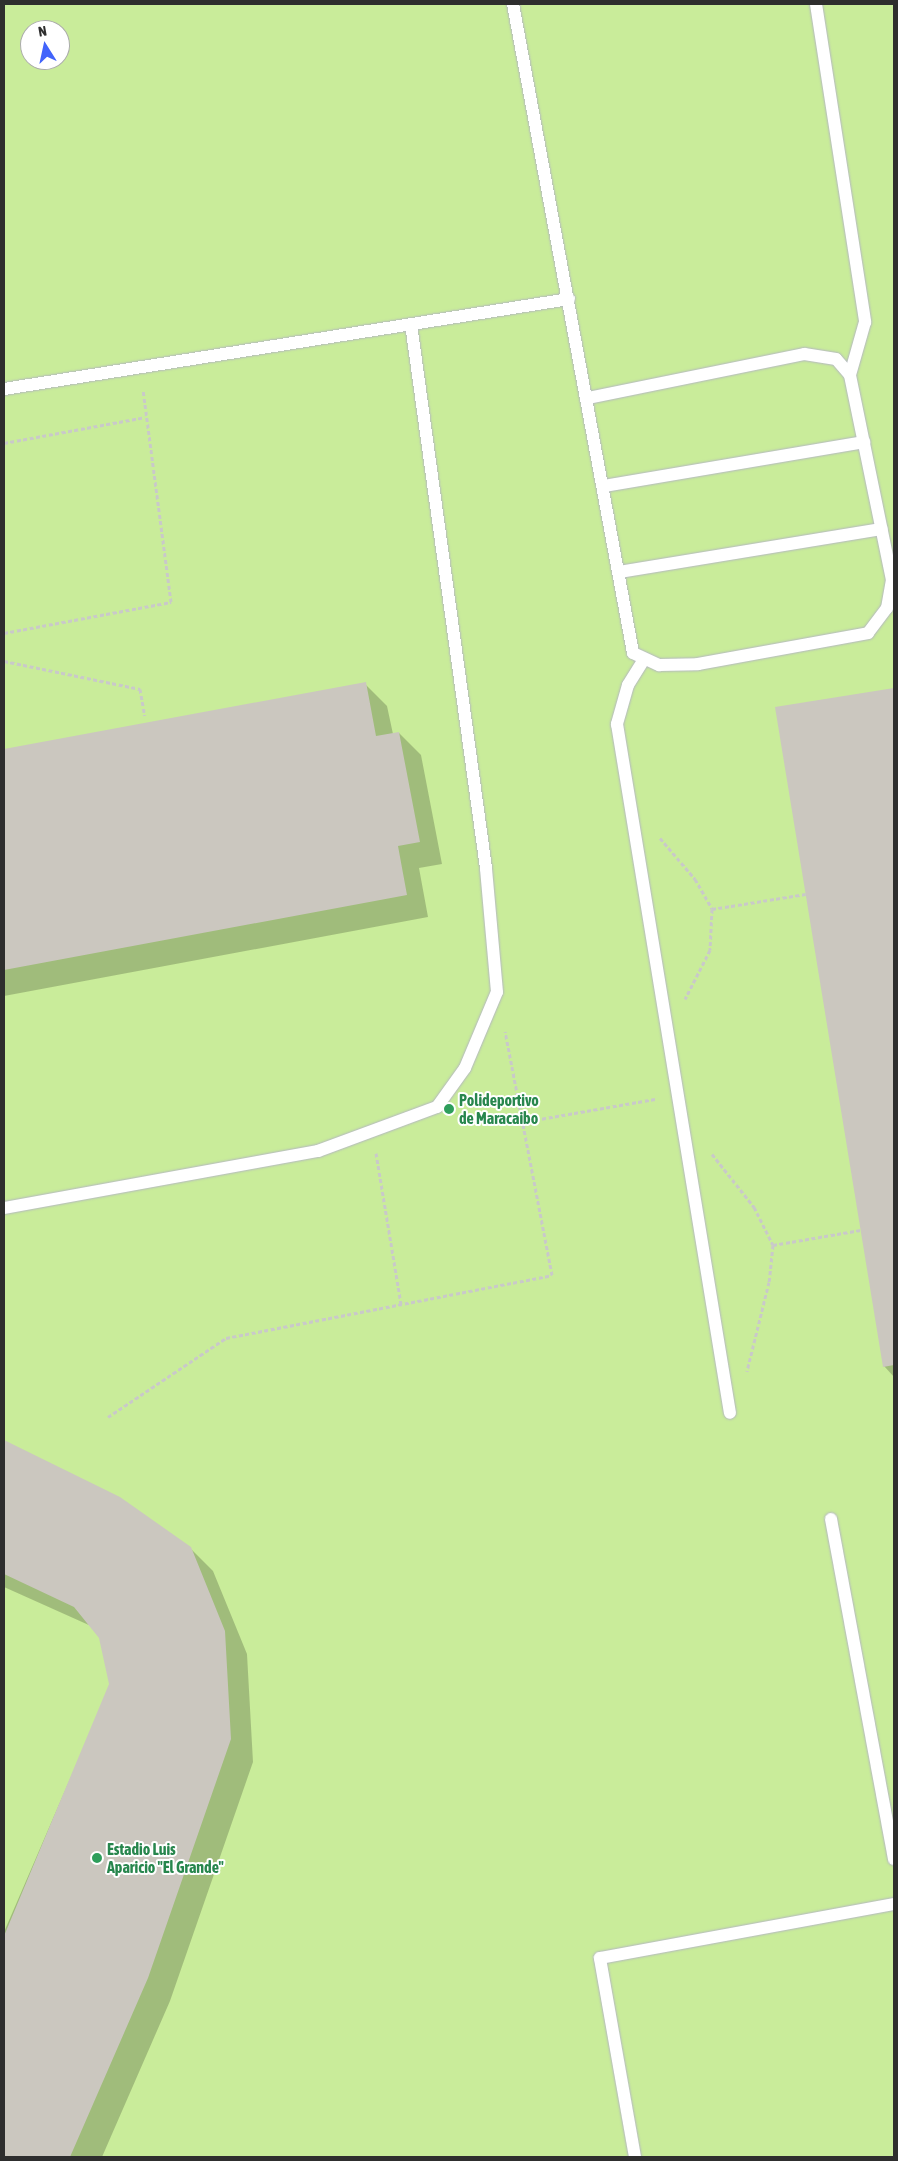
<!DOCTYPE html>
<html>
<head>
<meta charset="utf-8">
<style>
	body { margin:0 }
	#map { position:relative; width:898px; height:2161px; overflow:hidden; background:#efe9e1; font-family:"Asap Condensed",sans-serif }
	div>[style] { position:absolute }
	.pitch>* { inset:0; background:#c9ec9a }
	.shadow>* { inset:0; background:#0003 }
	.building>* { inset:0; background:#cbc7bf }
	.path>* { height:3px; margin-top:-1.5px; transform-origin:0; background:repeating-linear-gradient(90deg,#c9c9c9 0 4px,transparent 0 6.5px) }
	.roads { filter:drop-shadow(0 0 1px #b4b7c1) drop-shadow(0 0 1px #b4b7c1) }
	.lane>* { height:12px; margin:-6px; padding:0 6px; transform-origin:6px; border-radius:6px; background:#fff }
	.dots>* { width:14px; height:14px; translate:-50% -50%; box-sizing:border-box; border:2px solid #fff; border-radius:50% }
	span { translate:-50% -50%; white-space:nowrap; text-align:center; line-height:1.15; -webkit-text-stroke:4px #fff; paint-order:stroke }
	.leisure-label { font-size:16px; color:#27864d; font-weight:700 }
	.left { translate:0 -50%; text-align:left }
	.frame { position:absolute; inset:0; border:5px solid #2e2e2e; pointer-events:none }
	.north { position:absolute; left:20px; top:20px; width:50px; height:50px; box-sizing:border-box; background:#fff; border:1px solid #ababab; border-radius:50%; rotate:350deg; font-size:14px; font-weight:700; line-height:20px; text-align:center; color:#2e2e2e }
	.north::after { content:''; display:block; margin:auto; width:18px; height:22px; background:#4264fb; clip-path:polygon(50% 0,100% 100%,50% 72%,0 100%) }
</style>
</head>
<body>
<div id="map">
	<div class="pitch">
		<i style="clip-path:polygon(evenodd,4px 4px,894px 4px,894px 2157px,4px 2157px,4px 4px,30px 30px,60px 30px,60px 60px,30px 60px,30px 30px)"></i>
	</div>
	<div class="shadow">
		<i style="clip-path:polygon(365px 684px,387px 706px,393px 734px,399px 733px,421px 755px,442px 864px,419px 868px,428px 917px,4px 996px,4px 750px)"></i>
		<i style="clip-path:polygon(894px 689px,894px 1377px,884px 1366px,776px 708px)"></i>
		<i style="clip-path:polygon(4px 1441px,190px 1548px,213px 1571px,247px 1654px,253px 1762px,170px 2001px,102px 2157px,4px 2157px,4px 1932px,111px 1684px,100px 1637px,91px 1626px,4px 1587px)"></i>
	</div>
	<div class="building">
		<i style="clip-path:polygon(366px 682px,376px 736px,399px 732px,420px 842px,398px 846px,407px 895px,4px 970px,4px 749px)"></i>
		<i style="clip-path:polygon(894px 688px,894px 1365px,883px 1367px,775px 707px)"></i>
		<i style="clip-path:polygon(4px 1440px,120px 1497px,191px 1547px,225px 1631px,231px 1739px,148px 1978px,70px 2157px,4px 2157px,4px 1936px,109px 1684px,99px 1638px,74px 1607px,4px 1574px)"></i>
	</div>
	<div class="path">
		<i style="left:4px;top:443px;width:143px;rotate:-10.4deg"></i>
		<i style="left:4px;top:633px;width:170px;rotate:-10.5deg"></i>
		<i style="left:171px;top:602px;width:214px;rotate:-97.5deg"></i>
		<i style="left:4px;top:661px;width:139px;rotate:11.6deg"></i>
		<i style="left:140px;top:689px;width:27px;rotate:80deg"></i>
		<i style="left:660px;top:838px;width:54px;rotate:49.5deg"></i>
		<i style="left:695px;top:879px;width:34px;rotate:60deg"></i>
		<i style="left:712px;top:909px;width:41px;rotate:92.8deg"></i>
		<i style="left:710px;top:950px;width:55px;rotate:117deg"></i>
		<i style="left:712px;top:909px;width:95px;rotate:-9.1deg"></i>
		<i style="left:523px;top:1122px;width:134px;rotate:-9.9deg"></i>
		<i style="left:376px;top:1153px;width:153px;rotate:80.6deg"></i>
		<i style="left:712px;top:1154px;width:68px;rotate:51.6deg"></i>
		<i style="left:754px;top:1207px;width:42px;rotate:63.4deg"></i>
		<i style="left:773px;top:1245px;width:37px;rotate:96deg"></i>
		<i style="left:769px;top:1282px;width:92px;rotate:103.9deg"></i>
		<i style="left:773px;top:1245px;width:89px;rotate:-9.7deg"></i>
		<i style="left:108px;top:1417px;width:142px;rotate:-33.8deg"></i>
		<i style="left:226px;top:1338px;width:332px;rotate:-10.9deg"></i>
		<i style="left:552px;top:1275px;width:248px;rotate:-100.9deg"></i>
	</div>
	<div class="roads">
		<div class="lane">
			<i style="left:513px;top:4px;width:660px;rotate:79.52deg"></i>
			<i style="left:633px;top:653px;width:29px;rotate:25deg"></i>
			<i style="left:659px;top:665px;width:39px;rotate:-1deg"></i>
			<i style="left:698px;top:664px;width:173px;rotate:-10.3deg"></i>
			<i style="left:868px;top:633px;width:31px;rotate:-53deg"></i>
			<i style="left:887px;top:608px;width:28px;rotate:-80deg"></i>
			<i style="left:892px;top:580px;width:209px;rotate:-101.6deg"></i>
			<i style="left:850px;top:375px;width:21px;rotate:-131deg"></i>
			<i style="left:836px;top:359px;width:32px;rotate:-171deg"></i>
			<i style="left:804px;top:354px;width:220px;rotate:168.5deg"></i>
			<i style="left:816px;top:4px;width:322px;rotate:81.2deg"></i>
			<i style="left:865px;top:322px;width:55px;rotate:105.8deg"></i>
			<i style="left:4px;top:389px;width:572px;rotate:-9.05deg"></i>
			<i style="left:604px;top:486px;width:264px;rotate:-9.6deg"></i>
			<i style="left:619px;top:572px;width:266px;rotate:-9.3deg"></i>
			<i style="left:643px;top:661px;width:28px;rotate:122deg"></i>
			<i style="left:628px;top:685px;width:41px;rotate:105.8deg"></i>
			<i style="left:617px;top:724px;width:698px;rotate:80.69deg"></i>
			<i style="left:4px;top:1208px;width:319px;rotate:-10.3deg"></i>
			<i style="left:318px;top:1151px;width:127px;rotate:-20.3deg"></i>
			<i style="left:437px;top:1107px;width:48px;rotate:-54.3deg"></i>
			<i style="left:465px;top:1068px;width:82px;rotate:-67.2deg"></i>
			<i style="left:497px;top:992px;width:124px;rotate:-95.1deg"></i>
			<i style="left:486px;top:868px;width:549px;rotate:-97.85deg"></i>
			<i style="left:831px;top:1519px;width:346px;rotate:79.5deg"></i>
			<i style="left:635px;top:2157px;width:202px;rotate:-100deg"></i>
			<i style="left:600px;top:1958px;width:299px;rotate:-10.4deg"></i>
		</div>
	</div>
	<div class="dots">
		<i style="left:449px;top:1109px;background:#2e9e5b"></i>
		<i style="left:97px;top:1858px;background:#2e9e5b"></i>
	</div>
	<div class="leisure-label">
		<span class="left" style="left:459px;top:1109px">Polideportivo<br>de Maracaibo</span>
		<span class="left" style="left:107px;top:1858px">Estadio Luis<br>Aparicio "El Grande"</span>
	</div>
	<div class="frame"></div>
	<div class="north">N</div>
</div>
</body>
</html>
